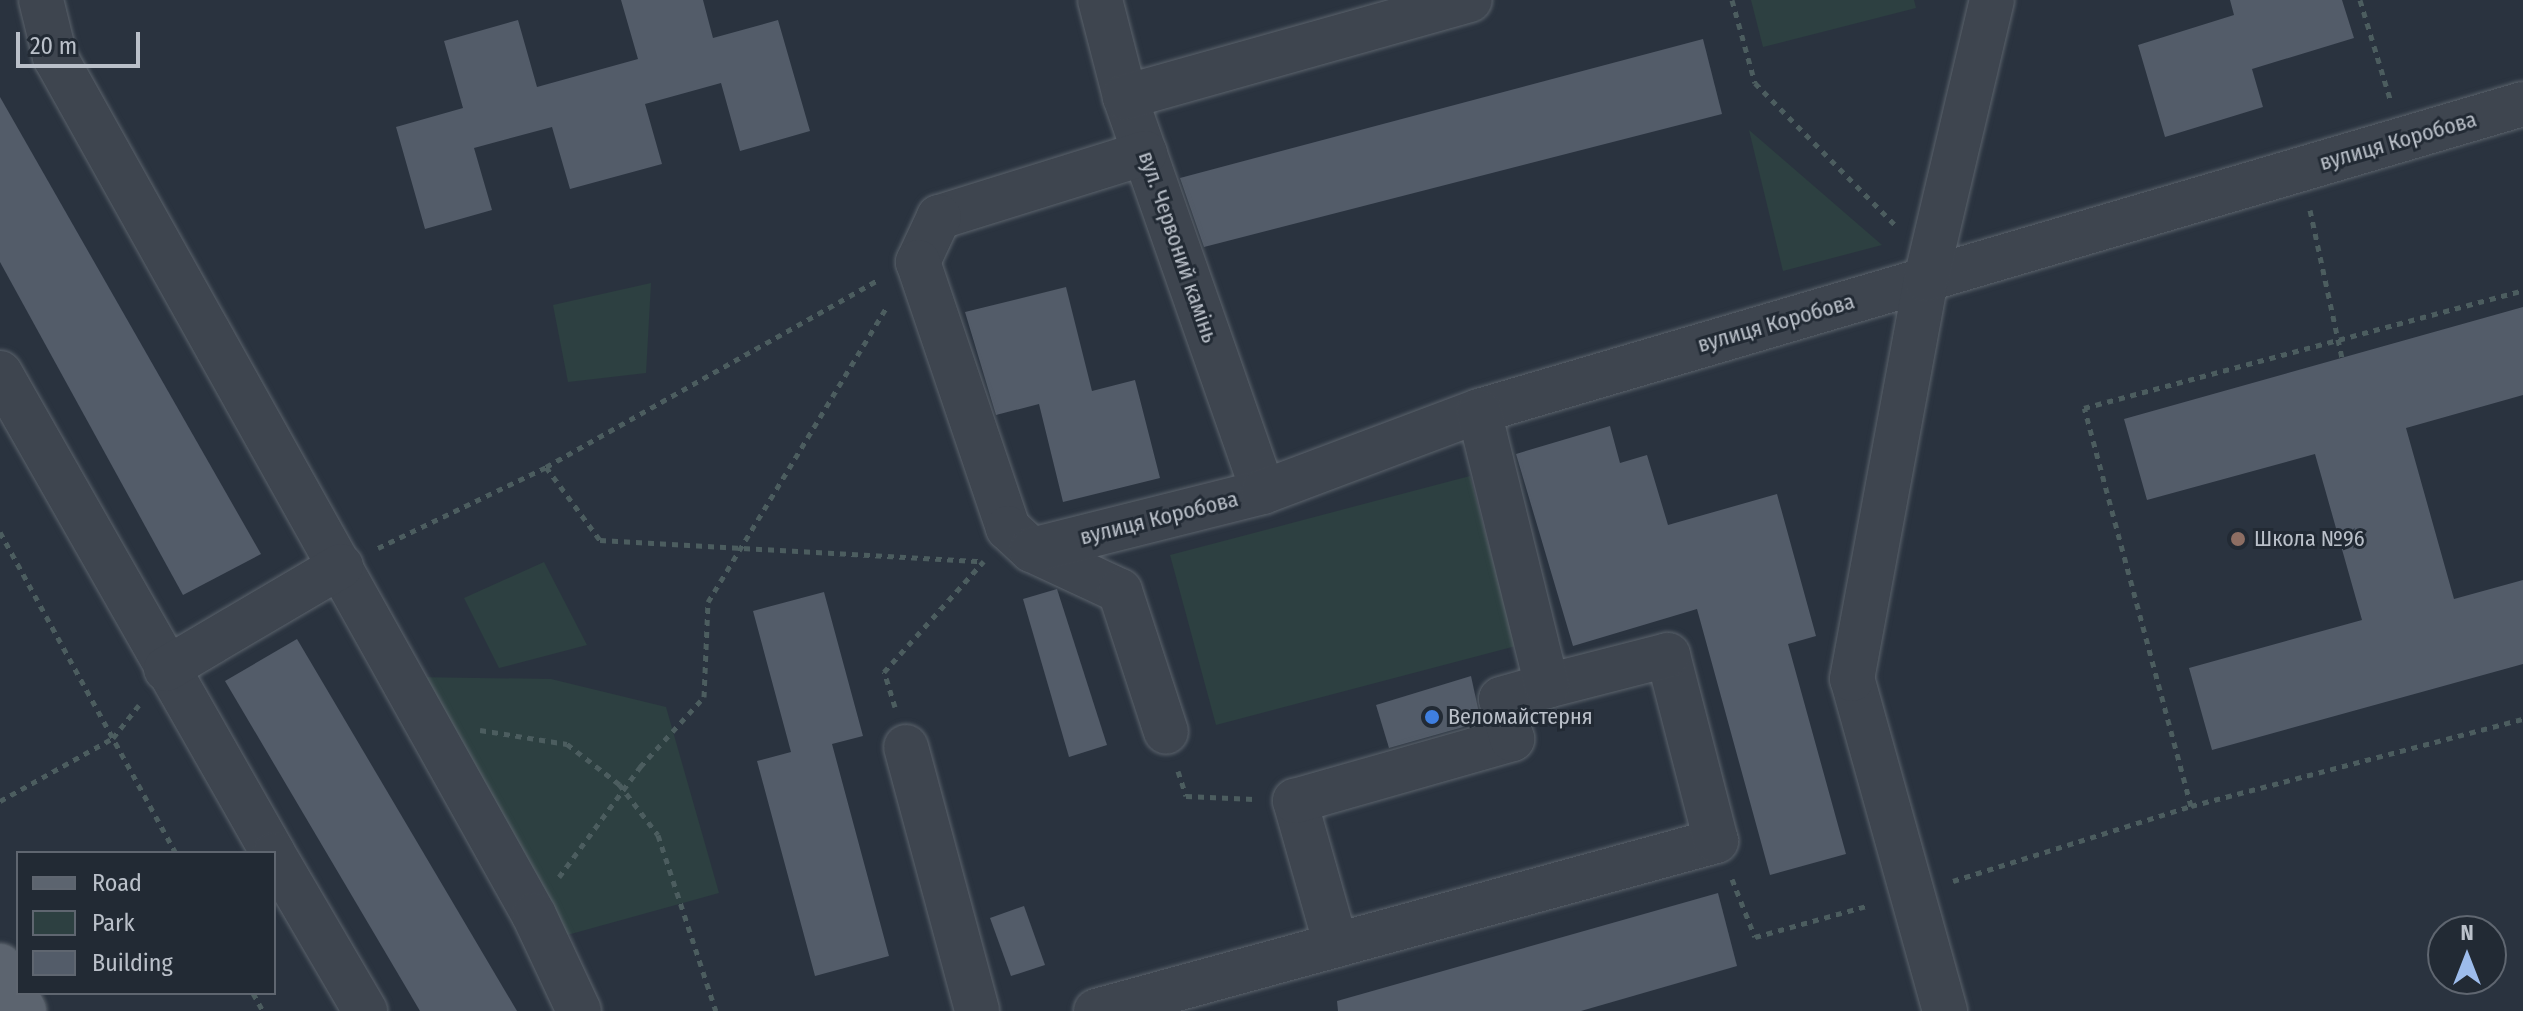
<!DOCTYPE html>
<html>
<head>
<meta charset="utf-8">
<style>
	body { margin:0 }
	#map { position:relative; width:2523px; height:1011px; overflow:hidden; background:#2a333f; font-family:"Fira Sans Condensed",sans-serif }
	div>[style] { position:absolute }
	.green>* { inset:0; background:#2d4041 }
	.building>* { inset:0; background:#535c69 }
	.path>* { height:5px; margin-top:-2.5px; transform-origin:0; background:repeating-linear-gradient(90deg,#4c5d5f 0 6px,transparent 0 12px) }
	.roads { filter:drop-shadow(0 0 2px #5b636c) drop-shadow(0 0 2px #5b636c) }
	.minor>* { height:44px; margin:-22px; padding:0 22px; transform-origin:22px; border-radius:22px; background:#3e454f }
	.major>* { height:44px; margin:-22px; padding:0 22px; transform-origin:22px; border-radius:22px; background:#5c646f }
	.dots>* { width:22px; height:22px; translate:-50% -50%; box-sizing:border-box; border:4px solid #222a34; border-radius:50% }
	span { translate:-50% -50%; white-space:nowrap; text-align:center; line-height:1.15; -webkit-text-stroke:6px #222a34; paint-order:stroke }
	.street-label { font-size:22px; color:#bac0c9 }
	.poi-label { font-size:22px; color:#bac0c9 }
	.left { translate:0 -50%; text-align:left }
	.legend { position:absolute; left:16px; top:851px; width:260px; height:144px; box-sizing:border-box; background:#222a34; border:2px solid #5f6670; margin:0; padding:10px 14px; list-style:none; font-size:24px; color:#bac0c9 }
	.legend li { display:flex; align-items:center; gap:16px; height:40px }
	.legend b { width:40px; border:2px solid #5f6670 }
	.north { position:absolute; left:2427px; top:915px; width:80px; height:80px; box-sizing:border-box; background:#222a34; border:2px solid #5f6670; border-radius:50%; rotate:0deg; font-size:22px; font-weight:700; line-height:32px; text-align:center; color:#bac0c9 }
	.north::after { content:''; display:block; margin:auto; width:28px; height:36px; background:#9dbcec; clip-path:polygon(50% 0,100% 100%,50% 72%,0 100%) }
	.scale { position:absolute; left:16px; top:32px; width:124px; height:36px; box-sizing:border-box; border:4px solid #bac0c9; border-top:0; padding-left:10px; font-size:24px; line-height:28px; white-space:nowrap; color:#bac0c9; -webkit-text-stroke:6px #222a34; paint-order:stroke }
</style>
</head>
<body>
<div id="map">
	<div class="green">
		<i style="clip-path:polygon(1751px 0,1914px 0,1916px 8px,1763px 47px)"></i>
		<i style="clip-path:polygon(1749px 130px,1882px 245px,1783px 271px)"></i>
		<i style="clip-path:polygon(651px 283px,646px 373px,568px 382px,553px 305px)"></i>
		<i style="clip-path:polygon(1470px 476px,1516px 646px,1216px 725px,1170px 555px)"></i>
		<i style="clip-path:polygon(544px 562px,587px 645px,499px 668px,464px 598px)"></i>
		<i style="clip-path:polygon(414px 677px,551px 679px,666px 707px,719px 893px,560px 937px)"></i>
	</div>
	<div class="building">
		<i style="clip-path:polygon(621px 0,703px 0,713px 38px,778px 20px,810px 131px,740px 151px,721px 83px,645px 104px,662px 164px,570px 189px,552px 127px,474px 148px,492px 210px,425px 229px,396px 127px,463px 108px,444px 41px,518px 20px,537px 87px,638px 59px)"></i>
		<i style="clip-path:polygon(2230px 0,2342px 0,2354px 38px,2252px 69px,2263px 107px,2165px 137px,2138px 45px,2234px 15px)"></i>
		<i style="clip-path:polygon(1703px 39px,1722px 114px,1204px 247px,1180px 178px)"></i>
		<i style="clip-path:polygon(0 97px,261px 554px,183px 595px,0 262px)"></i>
		<i style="clip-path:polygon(1066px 287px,1092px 391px,1135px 380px,1160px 478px,1063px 502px,1039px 404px,996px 415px,965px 312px)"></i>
		<i style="clip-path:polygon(2523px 307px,2523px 395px,2406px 428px,2454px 599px,2523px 580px,2523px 664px,2212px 750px,2189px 668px,2362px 620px,2315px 454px,2147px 500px,2124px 419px)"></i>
		<i style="clip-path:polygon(1610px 426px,1620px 463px,1647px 455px,1668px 525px,1777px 494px,1816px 636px,1788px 644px,1846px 854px,1770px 875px,1697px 609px,1573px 646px,1516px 454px)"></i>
		<i style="clip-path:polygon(1057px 589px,1107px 745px,1069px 757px,1023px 599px)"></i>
		<i style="clip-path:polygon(824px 592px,863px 736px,832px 744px,889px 956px,815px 976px,757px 761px,791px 752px,753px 611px)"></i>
		<i style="clip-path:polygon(297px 639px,517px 1011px,420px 1011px,225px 681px)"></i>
		<i style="clip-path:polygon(1471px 676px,1481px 722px,1389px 748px,1376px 705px)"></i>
		<i style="clip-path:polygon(1718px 893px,1737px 966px,1581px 1011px,1338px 1011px,1337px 1001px)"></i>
		<i style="clip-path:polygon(1024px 906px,1045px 965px,1011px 976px,990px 918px)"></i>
	</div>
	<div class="path">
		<i style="left:1732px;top:0;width:86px;rotate:74.5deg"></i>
		<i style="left:1755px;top:83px;width:201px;rotate:45.4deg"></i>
		<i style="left:2360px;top:0;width:103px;rotate:73.1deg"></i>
		<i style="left:2310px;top:210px;width:151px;rotate:77.8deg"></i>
		<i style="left:546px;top:467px;width:382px;rotate:-29.4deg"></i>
		<i style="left:0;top:532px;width:366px;rotate:61.3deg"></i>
		<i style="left:378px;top:548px;width:187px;rotate:-25.7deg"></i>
		<i style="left:546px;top:467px;width:91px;rotate:53.5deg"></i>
		<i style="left:600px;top:540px;width:381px;rotate:3.2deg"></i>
		<i style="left:895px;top:707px;width:37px;rotate:-107deg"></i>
		<i style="left:884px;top:672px;width:149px;rotate:-48deg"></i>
		<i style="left:480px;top:730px;width:88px;rotate:9.1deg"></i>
		<i style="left:567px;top:744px;width:66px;rotate:37.6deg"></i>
		<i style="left:619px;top:784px;width:64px;rotate:52.6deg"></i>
		<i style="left:658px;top:835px;width:185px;rotate:71.8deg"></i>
		<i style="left:1178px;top:771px;width:26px;rotate:72deg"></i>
		<i style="left:1186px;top:796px;width:68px;rotate:2.5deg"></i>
		<i style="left:0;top:801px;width:129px;rotate:-29.1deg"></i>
		<i style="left:113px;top:738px;width:42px;rotate:-51.8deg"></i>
		<i style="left:2191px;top:806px;width:412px;rotate:-105deg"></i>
		<i style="left:2084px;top:408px;width:455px;rotate:-15deg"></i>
		<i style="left:559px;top:877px;width:137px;rotate:-53.6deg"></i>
		<i style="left:640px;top:767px;width:95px;rotate:-47.6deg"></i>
		<i style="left:704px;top:697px;width:95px;rotate:-87.6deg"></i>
		<i style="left:708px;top:602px;width:347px;rotate:-58.8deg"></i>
		<i style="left:1732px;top:879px;width:62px;rotate:68.4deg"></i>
		<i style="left:1755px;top:937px;width:119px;rotate:-15.5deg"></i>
		<i style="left:1953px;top:881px;width:250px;rotate:-17.5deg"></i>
		<i style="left:2191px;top:806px;width:343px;rotate:-14.7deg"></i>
		<i style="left:253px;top:993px;width:21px;rotate:61deg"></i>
	</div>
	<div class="roads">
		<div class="minor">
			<i style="left:41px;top:0;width:59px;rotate:76.2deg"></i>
			<i style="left:55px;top:57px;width:983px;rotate:60.83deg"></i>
			<i style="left:534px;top:915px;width:106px;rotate:64.9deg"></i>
			<i style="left:1100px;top:0;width:100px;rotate:75.5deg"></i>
			<i style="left:1125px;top:97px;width:418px;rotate:70.7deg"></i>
			<i style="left:1125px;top:97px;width:358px;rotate:-15.7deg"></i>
			<i style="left:1145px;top:153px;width:216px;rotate:162.7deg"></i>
			<i style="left:939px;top:217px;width:50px;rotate:115deg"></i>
			<i style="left:918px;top:262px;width:281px;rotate:71.3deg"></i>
			<i style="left:1008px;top:528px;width:33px;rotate:43deg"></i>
			<i style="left:1032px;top:550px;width:97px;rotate:25deg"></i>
			<i style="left:1120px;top:591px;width:148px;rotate:71.9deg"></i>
			<i style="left:0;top:373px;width:552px;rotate:60.37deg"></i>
			<i style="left:1032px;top:550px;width:238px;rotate:-14.1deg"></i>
			<i style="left:1263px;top:492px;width:231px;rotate:-20.6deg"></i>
			<i style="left:1479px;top:411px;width:1088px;rotate:-16.39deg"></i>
			<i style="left:166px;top:669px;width:203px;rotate:-30.5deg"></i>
			<i style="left:906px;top:747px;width:273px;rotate:74.9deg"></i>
			<i style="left:274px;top:855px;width:181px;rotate:59.7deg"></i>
			<i style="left:1336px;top:945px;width:150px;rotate:-105.9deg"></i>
			<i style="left:1295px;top:801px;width:226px;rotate:-15.9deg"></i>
			<i style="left:1512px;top:739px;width:41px;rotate:-105.4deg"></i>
			<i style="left:1501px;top:699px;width:48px;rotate:-15.8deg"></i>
			<i style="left:1096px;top:1011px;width:643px;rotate:-15.33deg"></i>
			<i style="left:1716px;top:841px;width:192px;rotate:-104.5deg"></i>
			<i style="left:1668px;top:655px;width:125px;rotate:165.6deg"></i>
			<i style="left:1547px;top:686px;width:283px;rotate:-103.9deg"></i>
			<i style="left:1945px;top:1011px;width:345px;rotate:-105.6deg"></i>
			<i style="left:1852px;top:679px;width:407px;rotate:-79.5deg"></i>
			<i style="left:1926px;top:279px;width:287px;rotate:-76.7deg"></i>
		</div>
		<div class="major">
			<i style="left:0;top:966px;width:51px;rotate:61.9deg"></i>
		</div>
	</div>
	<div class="dots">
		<i style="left:2238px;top:539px;background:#8d6e63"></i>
		<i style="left:1432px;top:717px;background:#3f7fe0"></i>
	</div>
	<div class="street-label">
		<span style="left:2398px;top:141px;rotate:-16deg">вулиця Коробова</span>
		<span style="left:1178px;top:247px;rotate:71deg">вул. Червоний камінь</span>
		<span style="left:1776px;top:323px;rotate:-16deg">вулиця Коробова</span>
		<span style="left:1159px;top:518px;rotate:-14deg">вулиця Коробова</span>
	</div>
	<div class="poi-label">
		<span class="left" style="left:2254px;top:539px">Школа №96</span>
		<span class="left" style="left:1448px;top:717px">Веломайстерня</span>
	</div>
	<ul class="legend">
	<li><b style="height:10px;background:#5c646f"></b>Road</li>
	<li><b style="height:22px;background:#2d4041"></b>Park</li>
	<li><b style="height:22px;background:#535c69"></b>Building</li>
	</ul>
	<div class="north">N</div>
	<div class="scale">20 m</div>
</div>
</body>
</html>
